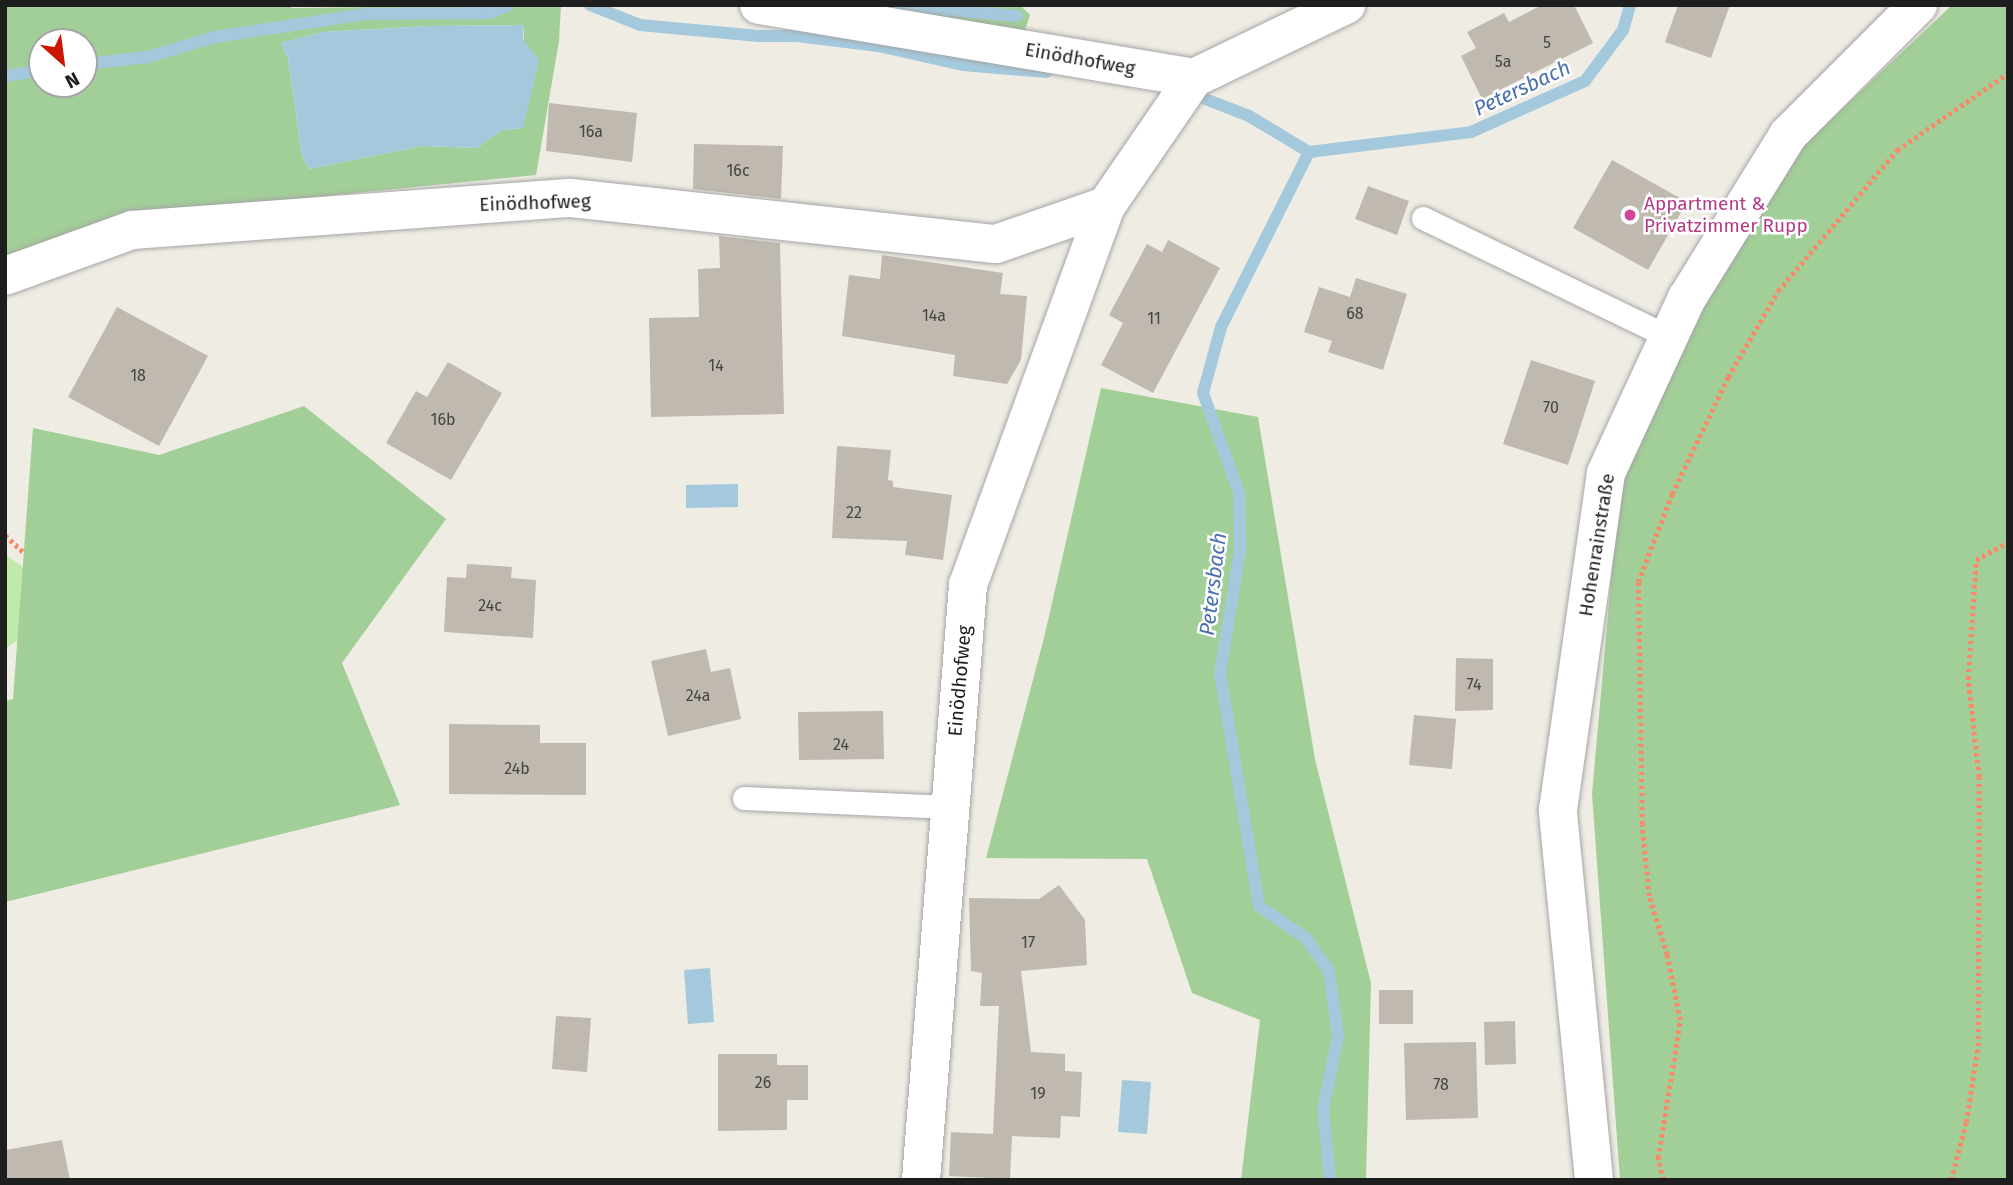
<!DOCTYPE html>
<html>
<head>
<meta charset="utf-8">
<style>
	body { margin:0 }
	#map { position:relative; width:2013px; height:1185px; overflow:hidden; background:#efece4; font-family:"Fira Sans",sans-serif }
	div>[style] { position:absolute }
	.grass>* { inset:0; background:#c1e9a9 }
	.forest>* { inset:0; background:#a2ce98 }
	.water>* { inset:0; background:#a4c9dd }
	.stream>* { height:12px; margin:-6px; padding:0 6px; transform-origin:6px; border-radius:6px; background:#a4c9dd }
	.building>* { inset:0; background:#bfb9b0 }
	.path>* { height:4.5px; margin-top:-2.25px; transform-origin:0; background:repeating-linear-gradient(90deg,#fa8869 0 3.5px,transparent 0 7px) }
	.roads { filter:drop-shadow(0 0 2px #a5a5a5) drop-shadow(0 0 2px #a5a5a5) }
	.lane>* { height:23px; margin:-11.5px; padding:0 11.5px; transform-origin:11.5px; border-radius:11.5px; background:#fff }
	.street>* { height:38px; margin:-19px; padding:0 19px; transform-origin:19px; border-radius:19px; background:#fff }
	.dots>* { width:19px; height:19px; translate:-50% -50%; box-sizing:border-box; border:4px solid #fff; border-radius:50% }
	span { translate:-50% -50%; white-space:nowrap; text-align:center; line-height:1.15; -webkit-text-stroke:5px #fff; paint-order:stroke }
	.number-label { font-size:16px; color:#464542 }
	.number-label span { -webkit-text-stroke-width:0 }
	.street-label { font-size:19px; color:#1e1e1e }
	.hotel-label { font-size:19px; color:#b23c85 }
	.left { translate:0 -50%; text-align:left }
	.water-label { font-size:21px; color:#4a71ae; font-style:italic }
	.frame { position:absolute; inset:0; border:7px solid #1e1e1e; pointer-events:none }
	.north { position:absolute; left:28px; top:28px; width:70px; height:70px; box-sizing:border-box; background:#fff; border:2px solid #a5a5a5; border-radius:50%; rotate:152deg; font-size:19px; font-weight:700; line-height:28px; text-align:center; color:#1e1e1e }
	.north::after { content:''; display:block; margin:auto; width:24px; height:32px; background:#cb1700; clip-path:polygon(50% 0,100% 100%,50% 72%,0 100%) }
</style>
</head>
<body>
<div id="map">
	<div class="grass">
		<i style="clip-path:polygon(5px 554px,23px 567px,18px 640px,5px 649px)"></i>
	</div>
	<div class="forest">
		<i style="clip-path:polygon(evenodd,5px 5px,287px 5px,292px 8px,561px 5px,559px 41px,536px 175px,123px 216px,5px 262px,5px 5px,524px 25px,523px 128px,502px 130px,477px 148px,423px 146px,309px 169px,302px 156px,288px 59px,281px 43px,323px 32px,428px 26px,524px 25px,5px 5px,42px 42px,84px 42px,84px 84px,42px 84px,42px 42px)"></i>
		<i style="clip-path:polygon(811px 5px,1020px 5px,1030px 15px,1019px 49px)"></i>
		<i style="clip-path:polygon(1952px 5px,2008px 5px,2008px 1180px,1620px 1180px,1592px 794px,1620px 480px,1705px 306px,1805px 144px)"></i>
		<i style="clip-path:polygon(1101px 388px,1258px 417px,1315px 759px,1371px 983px,1366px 1180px,1241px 1180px,1260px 1020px,1192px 993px,1147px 859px,986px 858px,1044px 638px)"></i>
		<i style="clip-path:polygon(304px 406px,446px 519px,342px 663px,400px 805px,5px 902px,5px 701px,13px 699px,33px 428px,159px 455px)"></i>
	</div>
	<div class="water">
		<i style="clip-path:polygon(524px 25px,523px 39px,539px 60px,523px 128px,502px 130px,477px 148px,423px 146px,309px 169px,302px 156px,288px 59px,281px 43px,323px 32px,428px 26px)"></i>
		<i style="clip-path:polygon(738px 484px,738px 507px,686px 508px,686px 485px)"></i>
		<i style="clip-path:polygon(710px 968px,714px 1022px,688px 1024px,684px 970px)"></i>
		<i style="clip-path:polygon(1122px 1080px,1151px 1082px,1147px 1134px,1118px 1132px)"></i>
	</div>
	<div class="stream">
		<i style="left:590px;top:5px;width:54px;rotate:21.8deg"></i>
		<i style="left:640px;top:25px;width:119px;rotate:5.3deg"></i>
		<i style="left:758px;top:36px;width:39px"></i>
		<i style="left:797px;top:36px;width:82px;rotate:7deg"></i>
		<i style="left:878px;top:46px;width:87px;rotate:12.6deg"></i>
		<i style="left:963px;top:65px;width:84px;rotate:4.8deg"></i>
		<i style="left:887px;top:5px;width:27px;rotate:20deg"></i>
		<i style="left:912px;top:14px;width:25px;rotate:-11deg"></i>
		<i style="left:937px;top:9px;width:80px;rotate:5deg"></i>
		<i style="left:84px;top:64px;width:64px;rotate:-6.2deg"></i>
		<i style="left:148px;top:57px;width:70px;rotate:-16.6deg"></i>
		<i style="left:215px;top:37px;width:152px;rotate:-8.7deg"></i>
		<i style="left:365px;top:14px;width:125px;rotate:-0.5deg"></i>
		<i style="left:490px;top:13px;width:21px;rotate:-23deg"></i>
		<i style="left:5px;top:76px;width:37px;rotate:-9deg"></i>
		<i style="left:1205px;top:99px;width:47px;rotate:21.1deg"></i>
		<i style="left:1249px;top:116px;width:70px;rotate:31deg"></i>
		<i style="left:1330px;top:1180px;width:71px;rotate:-95.6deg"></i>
		<i style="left:1323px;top:1109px;width:75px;rotate:-78.4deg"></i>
		<i style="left:1338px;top:1036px;width:66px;rotate:-97.9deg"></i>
		<i style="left:1329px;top:971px;width:39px;rotate:-125deg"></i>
		<i style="left:1307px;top:939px;width:58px;rotate:-145.5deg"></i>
		<i style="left:1259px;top:906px;width:235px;rotate:-99.5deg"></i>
		<i style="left:1220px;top:674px;width:125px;rotate:-80.8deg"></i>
		<i style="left:1240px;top:551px;width:58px;rotate:-91deg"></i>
		<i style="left:1239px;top:493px;width:106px;rotate:-109.8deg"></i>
		<i style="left:1203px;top:393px;width:68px;rotate:-74.7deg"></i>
		<i style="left:1221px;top:327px;width:196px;rotate:-63.3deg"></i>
		<i style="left:1309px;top:152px;width:163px;rotate:-7deg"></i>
		<i style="left:1471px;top:132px;width:125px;rotate:-24.1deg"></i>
		<i style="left:1585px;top:81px;width:64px;rotate:-53.3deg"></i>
		<i style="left:1623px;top:30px;width:26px;rotate:-74deg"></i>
	</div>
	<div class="building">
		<i style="clip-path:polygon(1542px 5px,1574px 5px,1593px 43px,1482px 99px,1461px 56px,1476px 48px,1467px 32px,1504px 13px,1509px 22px)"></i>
		<i style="clip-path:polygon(1678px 5px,1730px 5px,1711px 58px,1665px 42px)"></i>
		<i style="clip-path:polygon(549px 103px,637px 113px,632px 162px,546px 151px)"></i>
		<i style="clip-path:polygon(694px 144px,783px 146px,781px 199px,693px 189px)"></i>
		<i style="clip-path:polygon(1612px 160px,1687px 202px,1648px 270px,1573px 228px)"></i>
		<i style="clip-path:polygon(1368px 186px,1409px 201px,1397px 235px,1355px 219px)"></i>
		<i style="clip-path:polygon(719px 236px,780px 243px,784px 414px,651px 417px,649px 318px,699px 317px,698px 269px,720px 268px)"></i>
		<i style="clip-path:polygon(1168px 240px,1220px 268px,1153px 393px,1101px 365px,1123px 323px,1109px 315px,1147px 244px,1162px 252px)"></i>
		<i style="clip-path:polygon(882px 255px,1003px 273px,1000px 294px,1027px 296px,1021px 360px,1007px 384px,953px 376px,955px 355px,842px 336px,849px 275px,880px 279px)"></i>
		<i style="clip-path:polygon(1356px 278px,1407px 294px,1383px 370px,1328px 352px,1332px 341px,1304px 332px,1319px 287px,1350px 297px)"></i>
		<i style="clip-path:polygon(117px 307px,208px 356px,159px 446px,68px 397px)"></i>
		<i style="clip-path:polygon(1531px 360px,1595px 381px,1568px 465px,1503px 444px)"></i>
		<i style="clip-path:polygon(448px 362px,502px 393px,451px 480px,386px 443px,416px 391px,427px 397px)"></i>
		<i style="clip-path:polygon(837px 446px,891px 450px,888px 480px,893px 481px,893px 487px,952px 495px,943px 560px,905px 555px,907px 541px,832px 538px)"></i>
		<i style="clip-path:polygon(467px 564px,512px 567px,511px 578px,536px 580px,533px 638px,444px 632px,447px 577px,466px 578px)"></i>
		<i style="clip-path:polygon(706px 649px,711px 672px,730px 668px,741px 719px,668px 736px,651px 661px)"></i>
		<i style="clip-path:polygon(1456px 658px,1493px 659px,1493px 710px,1455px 711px)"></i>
		<i style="clip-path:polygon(883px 711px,884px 759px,799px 760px,798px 712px)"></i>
		<i style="clip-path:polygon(1414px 715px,1456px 719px,1452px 769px,1409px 765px)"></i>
		<i style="clip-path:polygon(449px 724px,540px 725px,540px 743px,586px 743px,586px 795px,449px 794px)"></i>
		<i style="clip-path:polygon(1059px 885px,1085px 920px,1087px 965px,1021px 971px,1031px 1052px,1065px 1054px,1065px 1071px,1082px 1072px,1080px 1117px,1061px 1116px,1060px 1138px,1012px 1136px,1010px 1179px,949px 1176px,951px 1132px,993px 1134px,999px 1006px,980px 1006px,982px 973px,971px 971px,969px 898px,1039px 899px)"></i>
		<i style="clip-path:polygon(1379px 990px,1413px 990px,1413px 1024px,1379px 1024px)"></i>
		<i style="clip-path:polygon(556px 1016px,591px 1018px,587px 1072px,552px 1069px)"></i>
		<i style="clip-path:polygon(1515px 1021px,1516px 1064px,1485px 1065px,1484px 1022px)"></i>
		<i style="clip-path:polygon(1476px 1042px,1478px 1118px,1406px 1120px,1404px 1043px)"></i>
		<i style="clip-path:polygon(718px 1054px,777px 1054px,777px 1065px,808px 1065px,808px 1100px,787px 1100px,787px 1130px,718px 1131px)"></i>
		<i style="clip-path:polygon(62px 1140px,70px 1180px,5px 1180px,5px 1150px)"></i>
	</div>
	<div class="path">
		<i style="left:5px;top:535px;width:26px;rotate:43deg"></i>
		<i style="left:1663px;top:1180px;width:23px;rotate:-103deg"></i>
		<i style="left:1658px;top:1158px;width:140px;rotate:-80.9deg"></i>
		<i style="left:1680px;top:1020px;width:66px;rotate:-101.3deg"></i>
		<i style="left:1667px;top:955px;width:62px;rotate:-107deg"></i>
		<i style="left:1649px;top:896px;width:72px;rotate:-95.6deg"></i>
		<i style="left:1642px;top:824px;width:242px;rotate:-90.9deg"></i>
		<i style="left:1638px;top:582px;width:94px;rotate:-68.9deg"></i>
		<i style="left:1672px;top:494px;width:130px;rotate:-64.4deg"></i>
		<i style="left:1728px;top:377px;width:99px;rotate:-59.8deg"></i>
		<i style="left:1778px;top:291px;width:185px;rotate:-49.8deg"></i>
		<i style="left:1897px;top:150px;width:135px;rotate:-34.7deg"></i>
		<i style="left:1951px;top:1180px;width:60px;rotate:-75.5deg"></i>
		<i style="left:1966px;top:1122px;width:77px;rotate:-81deg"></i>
		<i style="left:1978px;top:1046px;width:269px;rotate:-89.8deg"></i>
		<i style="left:1979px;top:777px;width:99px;rotate:-96.4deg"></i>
		<i style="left:1968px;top:679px;width:119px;rotate:-86.2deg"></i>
		<i style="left:1976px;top:560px;width:37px;rotate:-29deg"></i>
	</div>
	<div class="roads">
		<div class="lane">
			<i style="left:1423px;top:218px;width:273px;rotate:25.8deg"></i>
			<i style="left:744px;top:798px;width:206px;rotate:2.5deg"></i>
		</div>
		<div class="street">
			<i style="left:759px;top:5px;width:441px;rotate:9.5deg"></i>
			<i style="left:5px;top:276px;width:135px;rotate:-19.9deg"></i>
			<i style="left:132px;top:230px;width:440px;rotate:-4.2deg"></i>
			<i style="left:571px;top:198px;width:427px;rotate:6.2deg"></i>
			<i style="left:996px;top:244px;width:116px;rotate:-19.1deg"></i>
			<i style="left:921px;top:1180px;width:597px;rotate:-85.48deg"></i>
			<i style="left:968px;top:585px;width:403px;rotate:-70deg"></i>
			<i style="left:1106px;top:206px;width:155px;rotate:-55.5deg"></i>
			<i style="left:1194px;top:78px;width:169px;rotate:-25.7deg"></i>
			<i style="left:1594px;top:1180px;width:372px;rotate:-95.6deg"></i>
			<i style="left:1558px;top:810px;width:340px;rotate:-81.9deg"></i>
			<i style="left:1606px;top:473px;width:193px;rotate:-65.2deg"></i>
			<i style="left:1687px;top:298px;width:192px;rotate:-58.2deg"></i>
			<i style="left:1788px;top:135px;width:184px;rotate:-45deg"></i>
		</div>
	</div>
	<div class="dots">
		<i style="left:1630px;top:215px;background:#d1479c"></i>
	</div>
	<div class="number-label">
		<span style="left:1547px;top:43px">5</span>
		<span style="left:1503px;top:62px">5a</span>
		<span style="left:591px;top:132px">16a</span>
		<span style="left:738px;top:171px">16c</span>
		<span style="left:1355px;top:314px">68</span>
		<span style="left:934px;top:316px">14a</span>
		<span style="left:1154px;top:319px">11</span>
		<span style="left:716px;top:366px">14</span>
		<span style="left:138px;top:376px">18</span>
		<span style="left:1551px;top:408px">70</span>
		<span style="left:443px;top:420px">16b</span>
		<span style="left:854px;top:513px">22</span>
		<span style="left:490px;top:606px">24c</span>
		<span style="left:1474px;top:685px">74</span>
		<span style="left:698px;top:696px">24a</span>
		<span style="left:841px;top:745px">24</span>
		<span style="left:517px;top:769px">24b</span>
		<span style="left:1028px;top:943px">17</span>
		<span style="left:763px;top:1083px">26</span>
		<span style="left:1441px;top:1085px">78</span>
		<span style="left:1038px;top:1094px">19</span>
	</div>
	<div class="street-label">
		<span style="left:1080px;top:59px;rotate:10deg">Einödhofweg</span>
		<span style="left:535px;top:203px;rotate:-2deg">Einödhofweg</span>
		<span style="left:1597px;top:545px;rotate:-81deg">Hohenrainstraße</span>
		<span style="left:960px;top:681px;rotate:-85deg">Einödhofweg</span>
	</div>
	<div class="hotel-label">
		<span class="left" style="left:1644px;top:215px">Appartment &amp;<br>Privatzimmer Rupp</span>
	</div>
	<div class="water-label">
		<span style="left:1522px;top:88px;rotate:-25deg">Petersbach</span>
		<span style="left:1213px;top:584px;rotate:-83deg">Petersbach</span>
	</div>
	<div class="frame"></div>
	<div class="north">N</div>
</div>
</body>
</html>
